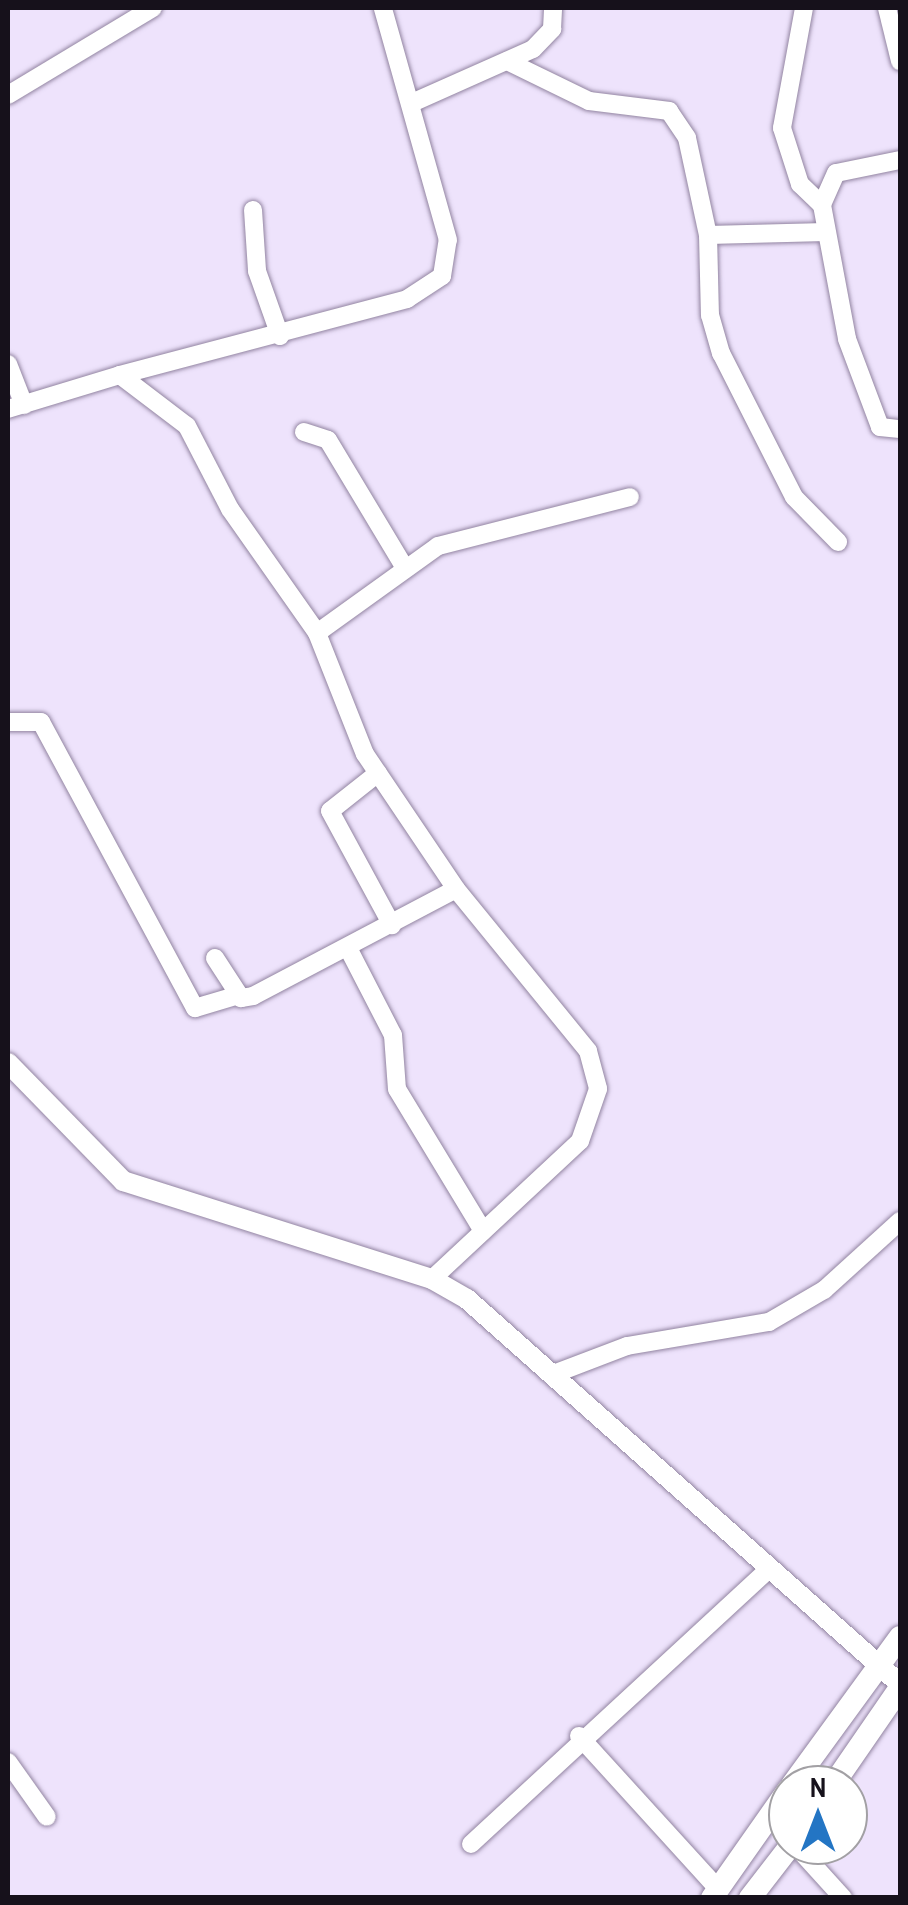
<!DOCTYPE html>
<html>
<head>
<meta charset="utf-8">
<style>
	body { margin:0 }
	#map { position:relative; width:908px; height:1905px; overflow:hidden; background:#eee3fc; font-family:"Archivo Narrow",sans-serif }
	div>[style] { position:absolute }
	.roads { filter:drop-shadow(0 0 2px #9284a1) drop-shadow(0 0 2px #9284a1) }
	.minor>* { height:18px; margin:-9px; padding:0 9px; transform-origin:9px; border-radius:9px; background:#fff }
	.tertiary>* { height:20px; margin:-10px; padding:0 10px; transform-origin:10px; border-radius:10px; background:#fff }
	.secondary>* { height:22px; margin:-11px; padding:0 11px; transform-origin:11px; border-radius:11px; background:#fff }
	span { translate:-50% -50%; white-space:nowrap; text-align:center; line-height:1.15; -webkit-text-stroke:8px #fff; paint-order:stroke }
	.frame { position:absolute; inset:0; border:10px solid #16111b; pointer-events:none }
	.north { position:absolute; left:768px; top:1765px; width:100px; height:100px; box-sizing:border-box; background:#fff; border:2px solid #a2a0a4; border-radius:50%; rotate:0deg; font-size:28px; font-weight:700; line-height:40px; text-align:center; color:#16111b }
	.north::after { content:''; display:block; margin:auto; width:35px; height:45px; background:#2375c4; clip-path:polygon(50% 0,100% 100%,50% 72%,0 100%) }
</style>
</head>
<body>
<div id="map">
	<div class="roads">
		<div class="minor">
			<i style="left:804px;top:8px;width:122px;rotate:100.4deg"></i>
			<i style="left:782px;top:128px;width:59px;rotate:72.2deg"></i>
			<i style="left:800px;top:184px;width:30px;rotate:44deg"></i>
			<i style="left:887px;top:8px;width:55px;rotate:76.2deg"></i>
			<i style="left:507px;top:61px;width:91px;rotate:26deg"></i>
			<i style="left:589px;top:101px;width:81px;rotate:7.1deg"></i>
			<i style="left:669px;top:111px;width:32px;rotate:56deg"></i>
			<i style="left:687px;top:138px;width:99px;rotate:77.8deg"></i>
			<i style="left:708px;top:235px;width:118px;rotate:-1.5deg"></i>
			<i style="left:8px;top:95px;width:169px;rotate:-31deg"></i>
			<i style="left:414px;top:102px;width:130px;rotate:-24deg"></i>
			<i style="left:533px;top:49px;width:28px;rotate:-46deg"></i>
			<i style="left:552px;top:29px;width:21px;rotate:-87deg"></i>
			<i style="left:900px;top:160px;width:65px;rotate:168.5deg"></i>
			<i style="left:836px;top:173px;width:35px;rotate:114deg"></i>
			<i style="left:822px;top:205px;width:136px;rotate:79.4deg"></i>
			<i style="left:847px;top:339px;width:94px;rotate:69.4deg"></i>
			<i style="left:880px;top:427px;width:20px;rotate:6deg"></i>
			<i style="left:253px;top:210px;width:61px;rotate:86.2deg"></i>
			<i style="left:257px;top:271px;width:69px;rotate:70.5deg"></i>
			<i style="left:708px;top:235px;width:80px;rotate:88.6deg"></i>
			<i style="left:710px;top:315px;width:40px;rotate:74deg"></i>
			<i style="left:721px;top:353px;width:161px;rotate:63.1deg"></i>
			<i style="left:794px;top:497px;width:63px;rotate:45.6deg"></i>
			<i style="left:8px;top:364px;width:44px;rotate:68.7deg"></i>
			<i style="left:120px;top:375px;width:297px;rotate:-14.8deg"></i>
			<i style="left:407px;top:299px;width:42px;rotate:-33.3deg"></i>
			<i style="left:442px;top:276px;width:36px;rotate:-81deg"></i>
			<i style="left:448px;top:240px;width:241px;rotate:-105.7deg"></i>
			<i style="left:8px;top:409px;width:117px;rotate:-16.9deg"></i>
			<i style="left:120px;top:375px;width:84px;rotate:37.3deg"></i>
			<i style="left:187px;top:426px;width:93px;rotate:62.6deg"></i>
			<i style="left:230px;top:509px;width:151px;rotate:54.9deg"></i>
			<i style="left:317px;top:633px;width:130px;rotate:68.4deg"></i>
			<i style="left:365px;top:754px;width:163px;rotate:56deg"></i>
			<i style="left:456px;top:889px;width:209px;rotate:50.8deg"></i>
			<i style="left:588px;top:1051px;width:39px;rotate:75deg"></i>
			<i style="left:598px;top:1089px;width:55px;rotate:109.1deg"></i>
			<i style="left:580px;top:1141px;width:202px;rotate:137deg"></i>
			<i style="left:304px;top:432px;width:25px;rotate:18deg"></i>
			<i style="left:328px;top:440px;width:146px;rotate:59deg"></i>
			<i style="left:317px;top:633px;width:149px;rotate:-35.7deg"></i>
			<i style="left:438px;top:546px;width:198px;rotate:-14.3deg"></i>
			<i style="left:8px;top:722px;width:33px"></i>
			<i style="left:41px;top:722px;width:325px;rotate:61.7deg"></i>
			<i style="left:195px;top:1008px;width:46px;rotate:-16.5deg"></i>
			<i style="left:378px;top:773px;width:61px;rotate:141.6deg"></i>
			<i style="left:330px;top:811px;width:130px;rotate:61.5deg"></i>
			<i style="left:348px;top:948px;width:98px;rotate:62.7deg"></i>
			<i style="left:393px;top:1035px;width:54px;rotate:85.8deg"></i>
			<i style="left:397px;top:1089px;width:166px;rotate:58.8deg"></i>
			<i style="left:215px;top:958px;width:48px;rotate:57deg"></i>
			<i style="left:241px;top:998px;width:12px;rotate:-9deg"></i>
			<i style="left:253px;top:996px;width:229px;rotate:-27.8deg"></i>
			<i style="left:551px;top:1375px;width:81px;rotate:-20.9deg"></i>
			<i style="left:627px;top:1346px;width:144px;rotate:-9.6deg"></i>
			<i style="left:769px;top:1322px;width:64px;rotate:-30.2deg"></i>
			<i style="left:824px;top:1290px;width:103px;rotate:-42.2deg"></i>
			<i style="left:579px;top:1736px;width:207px;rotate:47.7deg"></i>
			<i style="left:8px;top:1762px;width:67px;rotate:54.7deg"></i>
			<i style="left:471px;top:1844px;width:403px;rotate:-42.7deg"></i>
			<i style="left:795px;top:1845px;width:72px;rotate:47.8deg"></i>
		</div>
		<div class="tertiary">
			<i style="left:8px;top:1063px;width:165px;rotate:45.7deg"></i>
			<i style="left:123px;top:1181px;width:324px;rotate:17.6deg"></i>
			<i style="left:432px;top:1279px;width:40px;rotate:29.7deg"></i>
			<i style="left:467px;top:1299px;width:579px;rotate:41.64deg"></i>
		</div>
		<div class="secondary">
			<i style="left:792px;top:1785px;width:183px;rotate:-53.9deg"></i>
			<i style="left:833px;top:1785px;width:118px;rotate:-55.4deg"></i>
			<i style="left:712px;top:1898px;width:132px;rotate:-54.9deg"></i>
			<i style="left:750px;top:1898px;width:67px;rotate:-52.3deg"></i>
		</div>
	</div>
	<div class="frame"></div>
	<div class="north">N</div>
</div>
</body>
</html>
